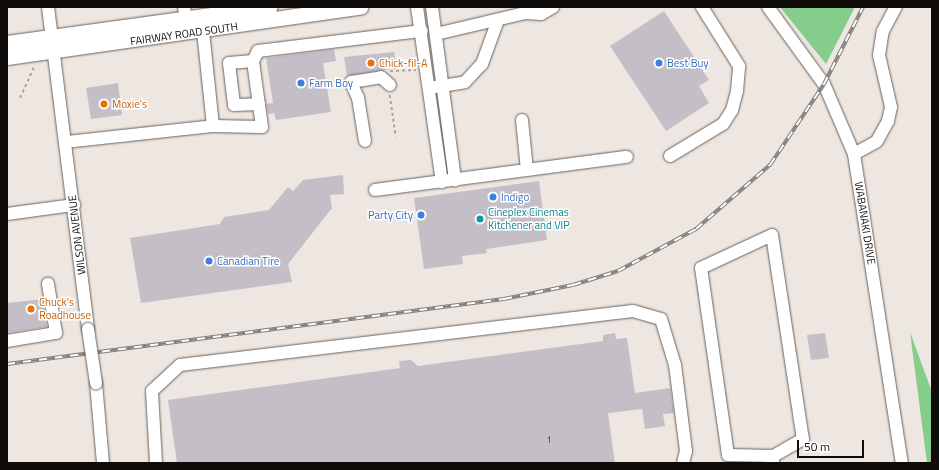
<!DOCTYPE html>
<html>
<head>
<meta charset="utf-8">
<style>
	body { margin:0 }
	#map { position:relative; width:939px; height:470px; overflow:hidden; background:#eee6e0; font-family:"Titillium Web",sans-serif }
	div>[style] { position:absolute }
	.green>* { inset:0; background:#84cd8a }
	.building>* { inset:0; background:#c4bfc6 }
	.path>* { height:1.5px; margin-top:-0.75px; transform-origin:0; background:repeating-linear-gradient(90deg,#aaa39e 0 3px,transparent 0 6px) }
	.roads { filter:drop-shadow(0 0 1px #68615c) drop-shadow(0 0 1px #68615c) }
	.minor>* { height:12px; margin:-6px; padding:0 6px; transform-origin:6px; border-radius:6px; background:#fff }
	.major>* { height:15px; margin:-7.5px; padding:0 7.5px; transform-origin:7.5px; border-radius:7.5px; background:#fff }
	.rail>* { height:4px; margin-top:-2px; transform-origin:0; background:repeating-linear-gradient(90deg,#fff 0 8px,#847f7b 0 16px); box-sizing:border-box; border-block:1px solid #847f7b }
	.bridges { filter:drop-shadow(0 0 1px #68615c) drop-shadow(0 0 1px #68615c) }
	.minor-bridge>* { height:12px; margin:-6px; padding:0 6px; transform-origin:6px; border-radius:6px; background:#fff }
	.dots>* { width:11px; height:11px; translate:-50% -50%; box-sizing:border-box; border:2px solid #fff; border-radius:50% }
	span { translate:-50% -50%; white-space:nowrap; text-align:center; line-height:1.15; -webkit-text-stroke:3px #fff; paint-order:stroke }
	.number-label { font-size:9px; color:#3c3838 }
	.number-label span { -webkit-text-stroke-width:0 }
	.street-label { font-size:11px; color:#0e0b09 }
	.food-label { font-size:11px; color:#c56008 }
	.left { translate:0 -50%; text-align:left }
	.shop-label { font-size:11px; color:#366cbe }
	.right { translate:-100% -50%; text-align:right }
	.culture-label { font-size:11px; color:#0d838f }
	.frame { position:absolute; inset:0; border:8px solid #0e0b09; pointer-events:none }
	.scale { position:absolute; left:797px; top:440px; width:67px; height:18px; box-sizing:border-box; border:2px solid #0e0b09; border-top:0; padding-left:5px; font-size:12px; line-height:14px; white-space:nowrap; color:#0e0b09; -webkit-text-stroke:3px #fff; paint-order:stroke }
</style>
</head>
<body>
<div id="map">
	<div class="green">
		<i style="clip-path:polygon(780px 7px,855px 7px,826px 64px)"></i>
		<i style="clip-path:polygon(910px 332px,932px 392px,932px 463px,927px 463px)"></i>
	</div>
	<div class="building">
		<i style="clip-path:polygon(664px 11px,709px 80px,699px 86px,709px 103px,666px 131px,610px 46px)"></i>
		<i style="clip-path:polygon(334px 49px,336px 61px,323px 63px,331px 112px,276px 120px,274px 113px,268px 114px,266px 104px,273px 103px,266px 58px)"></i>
		<i style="clip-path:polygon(394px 52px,397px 68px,347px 76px,344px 57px)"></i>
		<i style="clip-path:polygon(118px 83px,122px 115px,91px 119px,86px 88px)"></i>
		<i style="clip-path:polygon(343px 175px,344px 194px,330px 195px,332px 208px,288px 264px,292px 282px,141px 303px,130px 238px,220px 224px,224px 217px,269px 210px,288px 187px,293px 191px,303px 180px)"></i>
		<i style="clip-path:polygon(539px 181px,547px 240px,486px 249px,487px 253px,462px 256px,463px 264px,424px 269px,414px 198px)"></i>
		<i style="clip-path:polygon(43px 299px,47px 327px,7px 333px,7px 303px)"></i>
		<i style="clip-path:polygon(615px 333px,616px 339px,627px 338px,635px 393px,670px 388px,674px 413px,663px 414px,665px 426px,645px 429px,642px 409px,608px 413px,615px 463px,177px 463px,168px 400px,400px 368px,399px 361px,411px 360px,418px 366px,603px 341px,603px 335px)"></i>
		<i style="clip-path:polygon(825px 333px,829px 358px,811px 360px,807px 335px)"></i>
	</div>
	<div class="path">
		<i style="left:390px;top:71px;width:26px;rotate:-2deg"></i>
		<i style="left:390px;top:95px;width:42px;rotate:81.9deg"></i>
		<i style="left:20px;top:98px;width:36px;rotate:-66deg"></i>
		<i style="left:930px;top:463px;width:16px;rotate:-83deg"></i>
	</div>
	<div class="roads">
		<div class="minor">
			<i style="left:48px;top:7px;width:324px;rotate:82.9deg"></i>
			<i style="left:184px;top:7px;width:12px;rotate:81deg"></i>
			<i style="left:417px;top:7px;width:177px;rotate:81.9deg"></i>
			<i style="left:432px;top:7px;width:175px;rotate:82.4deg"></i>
			<i style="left:768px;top:7px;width:95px;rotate:54deg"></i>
			<i style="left:824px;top:84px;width:76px;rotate:66.8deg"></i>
			<i style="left:854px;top:154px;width:313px;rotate:81.2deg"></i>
			<i style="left:436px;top:34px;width:91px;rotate:-13.3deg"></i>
			<i style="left:525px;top:13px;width:16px;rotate:4deg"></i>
			<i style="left:541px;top:14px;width:14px;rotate:-30deg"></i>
			<i style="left:253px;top:61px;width:24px;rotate:175deg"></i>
			<i style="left:229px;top:63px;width:42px;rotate:83.2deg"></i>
			<i style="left:234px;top:105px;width:25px;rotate:-2deg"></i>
			<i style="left:435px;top:87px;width:30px;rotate:-9deg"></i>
			<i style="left:465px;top:82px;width:25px;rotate:-47deg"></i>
			<i style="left:482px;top:64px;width:47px;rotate:-70deg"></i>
			<i style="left:522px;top:120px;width:50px;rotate:84.3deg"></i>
			<i style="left:213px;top:126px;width:49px;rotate:1.2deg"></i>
			<i style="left:262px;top:127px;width:67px;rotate:-97.8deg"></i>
			<i style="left:253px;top:61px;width:11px;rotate:-63deg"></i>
			<i style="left:258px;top:51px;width:165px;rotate:-7deg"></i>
			<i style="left:365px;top:141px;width:44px;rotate:-99.2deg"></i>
			<i style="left:358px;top:98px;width:17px;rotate:-114deg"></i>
			<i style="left:351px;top:82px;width:30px;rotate:-9deg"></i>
			<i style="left:381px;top:77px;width:12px;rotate:42deg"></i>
			<i style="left:66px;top:142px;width:148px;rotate:-6.2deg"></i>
			<i style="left:213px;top:126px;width:96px;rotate:-96deg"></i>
			<i style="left:854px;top:154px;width:26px;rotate:-29deg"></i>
			<i style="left:877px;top:141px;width:23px;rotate:-61deg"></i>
			<i style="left:888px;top:121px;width:14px;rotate:-78deg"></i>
			<i style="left:891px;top:107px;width:53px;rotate:-103deg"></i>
			<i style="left:879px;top:55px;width:24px;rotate:-81deg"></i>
			<i style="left:883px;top:31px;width:27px;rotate:-62deg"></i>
			<i style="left:670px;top:156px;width:62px;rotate:-31.1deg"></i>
			<i style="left:723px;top:124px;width:17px;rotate:-57deg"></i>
			<i style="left:732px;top:110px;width:20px;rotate:-75deg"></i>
			<i style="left:737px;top:91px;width:25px;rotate:-85deg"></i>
			<i style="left:739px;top:66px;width:70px;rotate:-122.1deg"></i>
			<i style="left:375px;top:190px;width:254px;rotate:-7.5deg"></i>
			<i style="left:7px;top:214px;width:68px;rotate:-7.7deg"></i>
			<i style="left:7px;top:341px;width:50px;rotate:-9.3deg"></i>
			<i style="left:56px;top:333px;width:50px;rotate:-99.3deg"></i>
			<i style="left:96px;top:383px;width:80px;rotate:85deg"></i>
			<i style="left:773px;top:456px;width:45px;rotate:-178.7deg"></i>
			<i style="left:728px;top:455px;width:189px;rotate:-98.2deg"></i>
			<i style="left:701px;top:268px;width:78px;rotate:-24.9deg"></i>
			<i style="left:772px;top:235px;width:206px;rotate:81.4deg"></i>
			<i style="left:803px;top:439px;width:34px;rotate:150deg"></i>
			<i style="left:773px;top:456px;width:7px;rotate:90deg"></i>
			<i style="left:156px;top:463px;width:72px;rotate:-93.2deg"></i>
			<i style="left:152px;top:391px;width:38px;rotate:-43deg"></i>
			<i style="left:180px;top:365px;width:456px;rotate:-6.8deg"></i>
			<i style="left:633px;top:311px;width:29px;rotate:16deg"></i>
			<i style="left:661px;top:319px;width:48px;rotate:73.1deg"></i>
			<i style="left:675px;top:365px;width:87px;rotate:82.7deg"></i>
			<i style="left:686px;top:451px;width:12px;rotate:104deg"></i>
		</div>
		<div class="major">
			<i style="left:7px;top:43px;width:265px;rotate:-7.8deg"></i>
			<i style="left:7px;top:57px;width:357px;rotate:-8.1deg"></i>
		</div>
	</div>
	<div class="rail">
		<i style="left:7px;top:364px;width:501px;rotate:-7.45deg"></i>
		<i style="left:504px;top:299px;width:70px;rotate:-11.5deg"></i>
		<i style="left:573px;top:285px;width:47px;rotate:-17.3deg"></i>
		<i style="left:618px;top:271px;width:89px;rotate:-28.3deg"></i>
		<i style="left:696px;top:229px;width:98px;rotate:-40.9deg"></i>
		<i style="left:770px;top:165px;width:97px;rotate:-56.3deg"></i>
		<i style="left:824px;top:84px;width:86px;rotate:-63.1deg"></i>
	</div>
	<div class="bridges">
		<div class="minor-bridge">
			<i style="left:88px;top:329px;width:55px;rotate:81.6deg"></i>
		</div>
	</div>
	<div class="dots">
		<i style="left:371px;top:63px;background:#e8710a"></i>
		<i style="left:659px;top:63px;background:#3f7fe0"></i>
		<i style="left:301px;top:83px;background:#3f7fe0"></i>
		<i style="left:104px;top:104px;background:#e8710a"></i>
		<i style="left:493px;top:197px;background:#3f7fe0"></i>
		<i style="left:421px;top:215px;background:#3f7fe0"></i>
		<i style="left:480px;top:219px;background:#0f9aa8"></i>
		<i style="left:209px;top:261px;background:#3f7fe0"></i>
		<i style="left:31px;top:309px;background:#e8710a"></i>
	</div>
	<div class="number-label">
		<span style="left:549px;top:440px">1</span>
	</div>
	<div class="street-label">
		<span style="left:184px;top:34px;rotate:-8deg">FAIRWAY ROAD SOUTH</span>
		<span style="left:865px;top:223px;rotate:81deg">WABANAKI DRIVE</span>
		<span style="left:77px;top:235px;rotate:-97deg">WILSON AVENUE</span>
	</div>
	<div class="food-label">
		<span class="left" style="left:379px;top:63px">Chick-fil-A</span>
		<span class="left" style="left:112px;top:104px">Moxie's</span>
		<span class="left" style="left:39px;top:309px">Chuck's<br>Roadhouse</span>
	</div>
	<div class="shop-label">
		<span class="left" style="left:667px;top:63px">Best Buy</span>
		<span class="left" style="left:309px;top:83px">Farm Boy</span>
		<span class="left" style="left:501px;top:197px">Indigo</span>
		<span class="right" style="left:413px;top:215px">Party City</span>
		<span class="left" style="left:217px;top:261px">Canadian Tire</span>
	</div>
	<div class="culture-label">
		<span class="left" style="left:488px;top:219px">Cineplex Cinemas<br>Kitchener and VIP</span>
	</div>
	<div class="frame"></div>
	<div class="scale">50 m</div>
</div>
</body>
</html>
